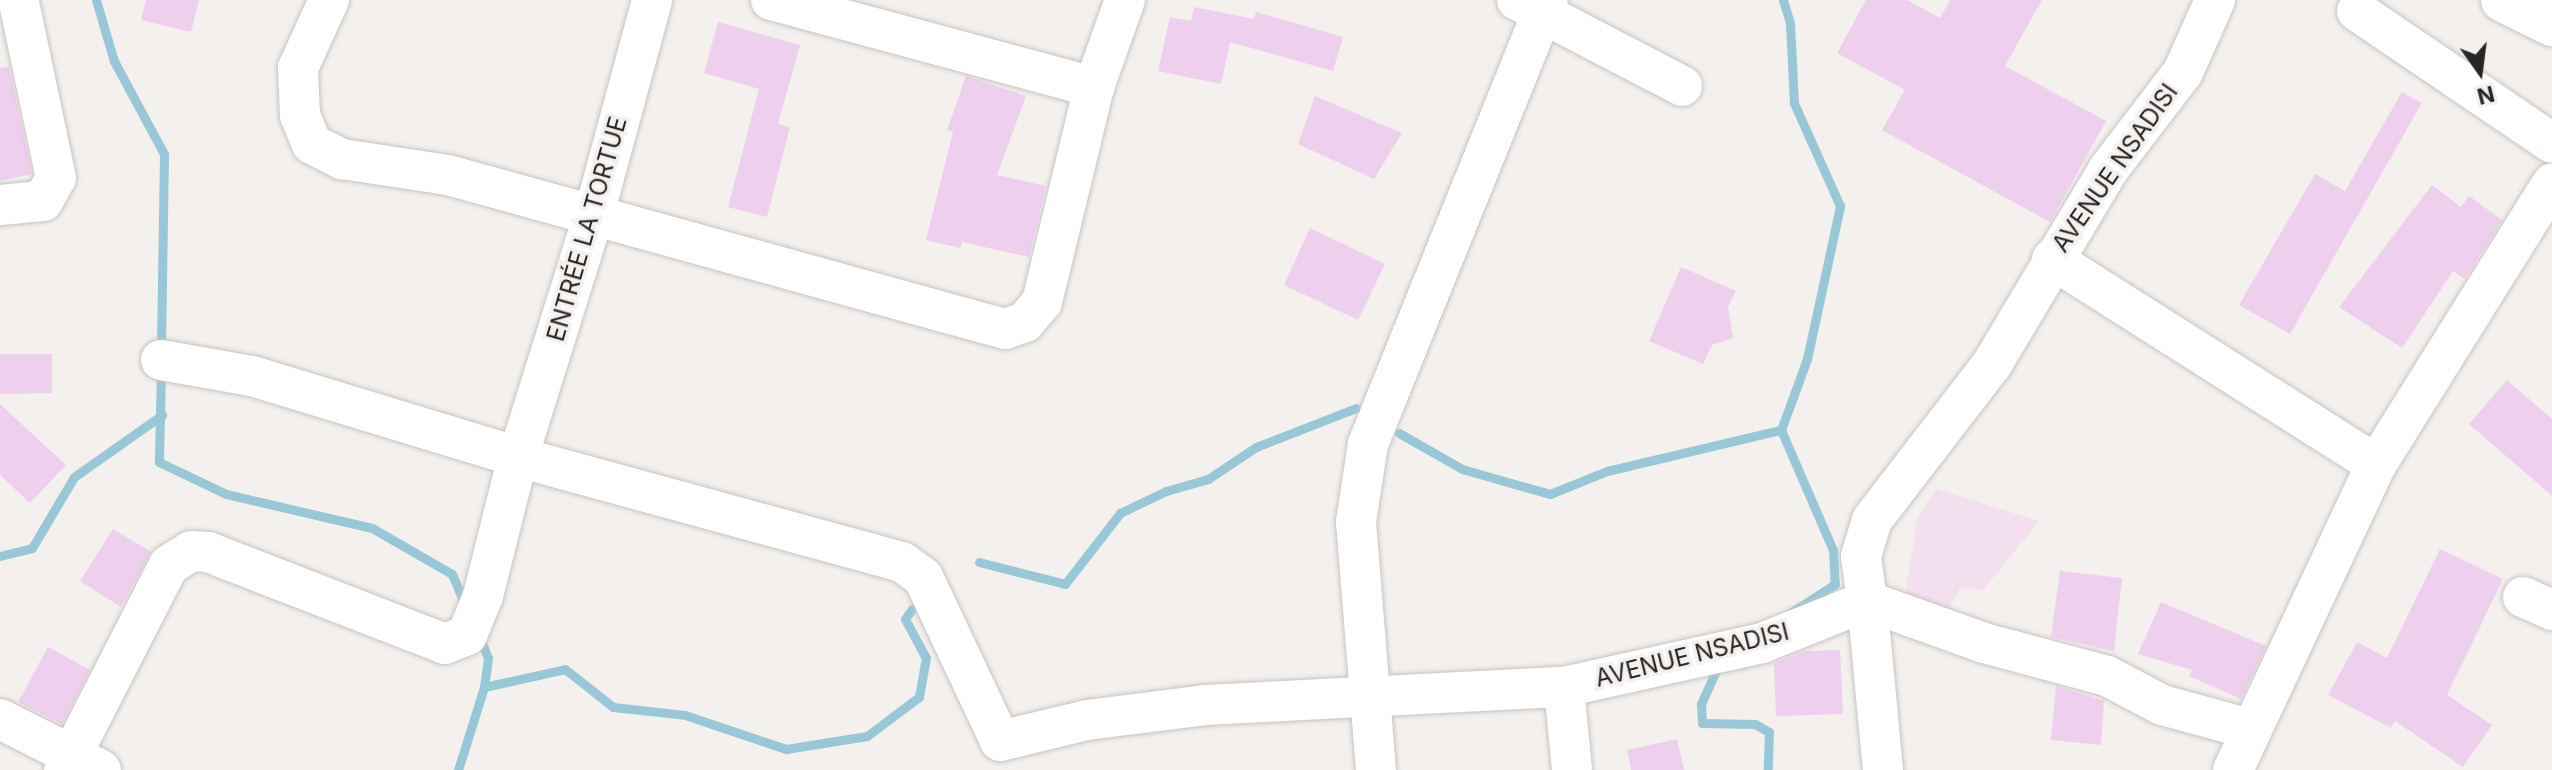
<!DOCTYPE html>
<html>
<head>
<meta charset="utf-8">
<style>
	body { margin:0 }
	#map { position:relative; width:2552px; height:770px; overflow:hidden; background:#f3f0ee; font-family:Inter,sans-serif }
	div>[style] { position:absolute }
	.education>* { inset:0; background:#f4dfee }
	.stream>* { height:9px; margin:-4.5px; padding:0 4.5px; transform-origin:4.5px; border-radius:4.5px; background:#98c7d8 }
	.building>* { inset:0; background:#efcfee }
	.roads { filter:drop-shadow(0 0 2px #c7c4c2) drop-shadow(0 0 2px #c7c4c2) }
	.minor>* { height:40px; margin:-20px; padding:0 20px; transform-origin:20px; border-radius:20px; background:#fff }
	.highway>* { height:44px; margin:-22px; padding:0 22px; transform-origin:22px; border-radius:22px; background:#fff }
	span { translate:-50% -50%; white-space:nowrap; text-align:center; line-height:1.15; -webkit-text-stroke:7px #f3f0ee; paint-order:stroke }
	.street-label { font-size:24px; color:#262524 }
	.north { position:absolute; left:2440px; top:32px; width:80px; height:80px; -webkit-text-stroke:6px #f3f0ee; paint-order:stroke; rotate:166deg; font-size:22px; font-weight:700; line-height:32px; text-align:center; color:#262524 }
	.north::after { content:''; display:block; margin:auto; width:28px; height:36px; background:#262524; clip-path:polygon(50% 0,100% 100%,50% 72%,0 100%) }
</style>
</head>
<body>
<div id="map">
	<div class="education">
		<i style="clip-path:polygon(1936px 489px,2039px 521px,1983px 590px,1961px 587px,1943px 616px,1909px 608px,1907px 584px,1917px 520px)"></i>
	</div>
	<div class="stream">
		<i style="left:96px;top:0;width:64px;rotate:73.6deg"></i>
		<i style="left:114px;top:61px;width:106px;rotate:61.7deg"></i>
		<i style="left:164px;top:154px;width:199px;rotate:90.9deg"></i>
		<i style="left:161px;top:371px;width:91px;rotate:91.3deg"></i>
		<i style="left:159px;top:462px;width:74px;rotate:25.5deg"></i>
		<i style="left:226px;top:494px;width:150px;rotate:13.1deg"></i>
		<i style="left:372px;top:528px;width:92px;rotate:29.9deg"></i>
		<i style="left:452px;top:574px;width:33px;rotate:67deg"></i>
		<i style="left:1781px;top:430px;width:131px;rotate:66.6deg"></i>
		<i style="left:1833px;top:550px;width:34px;rotate:87deg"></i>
		<i style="left:1835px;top:584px;width:51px;rotate:146.9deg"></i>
		<i style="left:1399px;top:433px;width:73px;rotate:29.7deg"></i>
		<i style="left:1462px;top:469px;width:91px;rotate:15.9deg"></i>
		<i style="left:1550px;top:494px;width:61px;rotate:-22deg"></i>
		<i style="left:1607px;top:471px;width:179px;rotate:-13.3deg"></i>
		<i style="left:1781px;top:430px;width:76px;rotate:-69.9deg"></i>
		<i style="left:1807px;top:359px;width:157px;rotate:-77.8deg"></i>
		<i style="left:1840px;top:206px;width:113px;rotate:-114.1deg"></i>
		<i style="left:1794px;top:103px;width:80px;rotate:-92.9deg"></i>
		<i style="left:1790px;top:23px;width:24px;rotate:-107deg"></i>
		<i style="left:0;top:556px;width:33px;rotate:-14deg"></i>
		<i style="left:32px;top:548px;width:82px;rotate:-59.4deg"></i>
		<i style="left:74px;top:477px;width:108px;rotate:-35.2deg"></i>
		<i style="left:979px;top:562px;width:89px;rotate:14.3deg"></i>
		<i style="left:1065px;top:584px;width:90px;rotate:-52.2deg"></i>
		<i style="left:1120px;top:513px;width:51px;rotate:-25.6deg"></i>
		<i style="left:1166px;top:491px;width:44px;rotate:-15.9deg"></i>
		<i style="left:1208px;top:479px;width:58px;rotate:-33.7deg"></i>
		<i style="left:1256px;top:447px;width:107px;rotate:-21.3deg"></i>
		<i style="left:1718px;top:666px;width:42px;rotate:114.1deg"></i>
		<i style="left:1701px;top:704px;width:19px;rotate:87deg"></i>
		<i style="left:1702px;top:723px;width:53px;rotate:1.1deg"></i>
		<i style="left:1755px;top:724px;width:16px;rotate:30deg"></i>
		<i style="left:1769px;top:732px;width:38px;rotate:92deg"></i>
		<i style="left:484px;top:687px;width:83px;rotate:-12.5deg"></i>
		<i style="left:565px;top:669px;width:61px;rotate:38.4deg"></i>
		<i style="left:613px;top:707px;width:72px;rotate:6.3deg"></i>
		<i style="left:685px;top:715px;width:107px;rotate:18.6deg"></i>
		<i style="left:786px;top:749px;width:82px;rotate:-9.1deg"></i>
		<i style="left:867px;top:736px;width:65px;rotate:-36.9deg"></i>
		<i style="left:919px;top:697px;width:40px;rotate:-80deg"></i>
		<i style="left:926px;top:658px;width:44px;rotate:-118.3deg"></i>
		<i style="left:905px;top:619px;width:12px;rotate:-55deg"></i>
		<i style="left:458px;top:770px;width:87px;rotate:-72.6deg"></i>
		<i style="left:484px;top:687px;width:29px;rotate:-82deg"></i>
		<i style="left:488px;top:658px;width:24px;rotate:-112deg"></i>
	</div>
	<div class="building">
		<i style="clip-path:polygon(146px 0,199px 0,191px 32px,141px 20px)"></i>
		<i style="clip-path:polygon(1866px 0,1907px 0,1940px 18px,1950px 0,2042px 0,2005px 66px,2106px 121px,2050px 222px,1882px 130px,1905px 90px,1837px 53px)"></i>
		<i style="clip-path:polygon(1194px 7px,1254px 19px,1256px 12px,1343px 37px,1333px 71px,1230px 42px,1221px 84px,1158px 71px,1170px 17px,1191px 21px)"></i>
		<i style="clip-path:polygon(718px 22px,800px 45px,778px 124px,790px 127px,767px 217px,728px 207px,759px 89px,704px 73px)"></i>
		<i style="clip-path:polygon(9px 67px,32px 174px,0 181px,0 68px)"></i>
		<i style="clip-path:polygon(966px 76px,1026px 96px,997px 175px,1046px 186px,1029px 257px,962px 242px,960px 248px,926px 240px,953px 132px,947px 130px)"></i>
		<i style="clip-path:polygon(2402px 92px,2422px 103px,2290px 334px,2239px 305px,2315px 174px,2345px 191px)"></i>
		<i style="clip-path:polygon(1315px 96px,1402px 133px,1374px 179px,1298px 144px)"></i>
		<i style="clip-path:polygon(2432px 185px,2461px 207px,2469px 196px,2502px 220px,2465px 279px,2453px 271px,2402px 348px,2339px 307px)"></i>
		<i style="clip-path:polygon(1310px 228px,1385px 264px,1358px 320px,1284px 285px)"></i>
		<i style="clip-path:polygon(1681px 267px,1736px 291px,1728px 307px,1733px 338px,1712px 345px,1703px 364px,1649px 341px)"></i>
		<i style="clip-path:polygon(0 354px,52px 354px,52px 393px,0 394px)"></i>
		<i style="clip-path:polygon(2507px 380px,2552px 419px,2552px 496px,2469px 424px)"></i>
		<i style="clip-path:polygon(0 404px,66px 465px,30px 503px,0 475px)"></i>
		<i style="clip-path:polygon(113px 529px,151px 552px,121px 607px,80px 581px)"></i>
		<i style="clip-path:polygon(2440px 549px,2503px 579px,2447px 695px,2492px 725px,2463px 767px,2395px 721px,2391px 728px,2328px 695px,2357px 642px,2387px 658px)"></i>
		<i style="clip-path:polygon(2060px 571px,2122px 578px,2114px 651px,2051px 637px)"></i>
		<i style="clip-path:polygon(2161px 602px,2266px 646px,2241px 699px,2189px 676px,2192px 670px,2138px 654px)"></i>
		<i style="clip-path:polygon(48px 647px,90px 670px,62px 724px,18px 702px)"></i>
		<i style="clip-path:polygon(1840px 650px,1843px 714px,1776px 716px,1774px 663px,1804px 651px)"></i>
		<i style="clip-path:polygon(2056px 686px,2104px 701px,2101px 745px,2051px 740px)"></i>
		<i style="clip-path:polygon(1677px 739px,1684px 770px,1631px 770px,1627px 750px)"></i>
	</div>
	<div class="roads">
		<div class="minor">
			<i style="left:329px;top:0;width:75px;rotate:114.5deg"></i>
			<i style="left:298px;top:68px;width:47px;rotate:87.6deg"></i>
			<i style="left:300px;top:115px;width:31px;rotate:68deg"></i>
			<i style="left:312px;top:144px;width:34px;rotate:27deg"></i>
			<i style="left:342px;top:159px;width:107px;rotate:8.6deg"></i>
			<i style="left:448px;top:175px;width:578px;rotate:15.46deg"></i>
			<i style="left:1005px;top:329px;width:21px;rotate:-19deg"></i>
			<i style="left:1025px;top:322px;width:26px;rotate:-50deg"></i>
			<i style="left:1042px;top:302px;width:221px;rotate:-76.4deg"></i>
			<i style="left:1094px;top:87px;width:92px;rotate:-70.4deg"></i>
			<i style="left:771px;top:0;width:335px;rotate:15.1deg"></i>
			<i style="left:1517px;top:0;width:186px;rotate:27.5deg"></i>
			<i style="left:2357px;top:11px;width:235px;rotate:34.1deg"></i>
			<i style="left:0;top:205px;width:43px;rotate:-5.3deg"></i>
			<i style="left:43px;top:201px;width:26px;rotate:-61deg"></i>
			<i style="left:56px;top:178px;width:180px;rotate:-101.9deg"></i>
			<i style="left:2052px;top:259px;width:384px;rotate:32.4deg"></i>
			<i style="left:161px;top:360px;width:92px;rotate:10deg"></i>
			<i style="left:252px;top:376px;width:278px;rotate:16.9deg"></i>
			<i style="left:518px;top:457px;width:398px;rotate:15.3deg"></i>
			<i style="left:902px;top:562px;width:26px;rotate:36deg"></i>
			<i style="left:923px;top:577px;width:181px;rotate:64.8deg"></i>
			<i style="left:2523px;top:597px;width:32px;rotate:24deg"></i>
			<i style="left:1564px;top:687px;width:83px;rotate:84.5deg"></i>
			<i style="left:0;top:719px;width:113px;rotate:26.8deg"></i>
			<i style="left:1000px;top:741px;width:89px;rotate:-13.6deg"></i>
			<i style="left:1087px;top:720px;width:119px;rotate:-7.2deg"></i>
			<i style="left:1205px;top:705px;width:359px;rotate:-2.9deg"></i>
			<i style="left:1564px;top:687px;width:203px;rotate:-12.5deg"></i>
			<i style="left:1762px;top:643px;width:113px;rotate:-21.8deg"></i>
			<i style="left:1867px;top:601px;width:45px;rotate:-97.6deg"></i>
			<i style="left:1861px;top:556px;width:38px;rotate:-73deg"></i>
			<i style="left:1872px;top:520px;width:197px;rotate:-52.4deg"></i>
			<i style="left:1992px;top:364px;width:226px;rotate:-59.1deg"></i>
			<i style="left:2108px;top:170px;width:123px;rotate:-52.6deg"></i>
			<i style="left:2183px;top:72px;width:79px;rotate:-66deg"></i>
			<i style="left:64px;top:770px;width:230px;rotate:-62.9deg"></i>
			<i style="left:169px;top:565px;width:26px;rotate:-32deg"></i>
			<i style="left:191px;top:551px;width:17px;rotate:3deg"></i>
			<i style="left:208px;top:552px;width:254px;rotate:21.2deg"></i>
			<i style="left:445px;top:644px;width:24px;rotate:-22deg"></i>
			<i style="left:467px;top:635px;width:42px;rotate:-67.7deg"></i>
			<i style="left:483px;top:596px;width:143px;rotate:-75.9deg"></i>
			<i style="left:518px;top:457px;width:255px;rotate:-72.6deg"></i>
			<i style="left:594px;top:214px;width:222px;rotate:-74.8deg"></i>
			<i style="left:1376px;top:770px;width:249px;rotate:-94.6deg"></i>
			<i style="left:1356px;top:522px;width:79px;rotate:-81.3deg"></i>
			<i style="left:1368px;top:444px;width:479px;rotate:-68deg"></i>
			<i style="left:1883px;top:770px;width:170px;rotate:-95.4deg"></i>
			<i style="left:1867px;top:601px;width:124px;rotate:19.7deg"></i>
			<i style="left:1984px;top:643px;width:127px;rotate:15deg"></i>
			<i style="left:2107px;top:676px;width:62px;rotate:27.8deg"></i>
			<i style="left:2162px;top:705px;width:91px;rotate:15.3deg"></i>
			<i style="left:2233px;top:770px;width:337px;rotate:-64.9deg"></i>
			<i style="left:2376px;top:465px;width:332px;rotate:-58deg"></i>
		</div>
		<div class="highway">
			<i style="left:2503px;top:0;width:55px;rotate:26.1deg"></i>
		</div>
	</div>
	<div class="street-label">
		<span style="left:2115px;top:168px;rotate:-55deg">AVENUE NSADISI</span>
		<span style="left:587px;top:229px;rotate:-74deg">ENTRÉE LA TORTUE</span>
		<span style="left:1692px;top:655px;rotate:-14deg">AVENUE NSADISI</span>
	</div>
	<div class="north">N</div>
</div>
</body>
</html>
